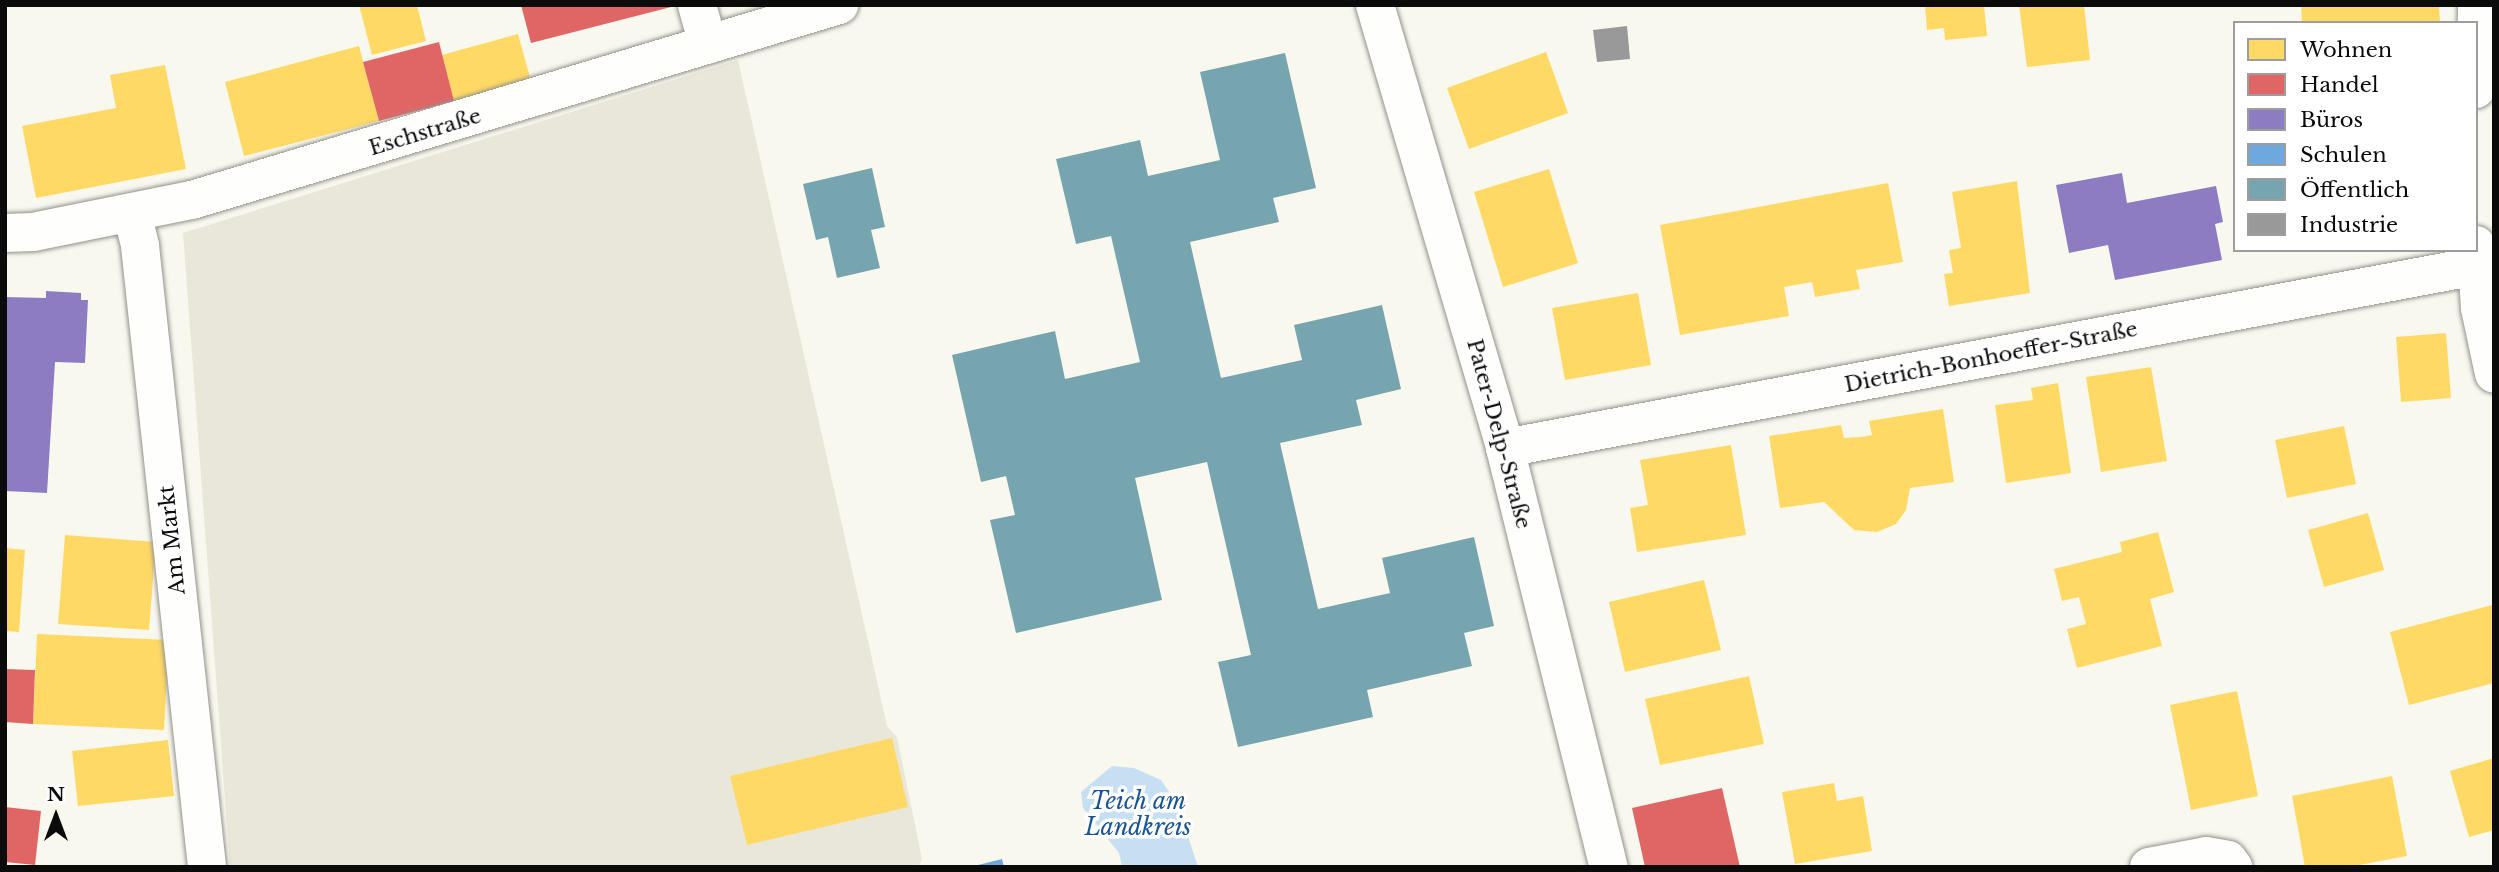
<!DOCTYPE html>
<html>
<head>
<meta charset="utf-8">
<style>
	body { margin:0 }
	#map { position:relative; width:2499px; height:872px; overflow:hidden; background:#f9f8ee; font-family:"Libre Baskerville",serif }
	div>[style] { position:absolute }
	.plaza>* { inset:0; background:#e9e7da }
	.water>* { inset:0; background:#c6dff2 }
	.homes>* { inset:0; background:#ffd966 }
	.shops>* { inset:0; background:#e06666 }
	.offices>* { inset:0; background:#8e7cc3 }
	.schools>* { inset:0; background:#6fa8dc }
	.public>* { inset:0; background:#76a5af }
	.industry>* { inset:0; background:#999 }
	.roads { filter:drop-shadow(0 0 2px #92928d) drop-shadow(0 0 2px #92928d) }
	.minor>* { height:38px; margin:-19px; padding:0 19px; transform-origin:19px; border-radius:19px; background:#fefefc }
	span { translate:-50% -50%; white-space:nowrap; text-align:center; line-height:1.15; -webkit-text-stroke:7px #fff; paint-order:stroke }
	.street-label { font-size:21px; color:#0b0b0b }
	.water-label { font-size:23px; color:#195497; font-style:italic }
	.frame { position:absolute; inset:0; border:7px solid #0b0b0b; pointer-events:none }
	.legend { position:absolute; left:2233px; top:21px; width:245px; height:231px; box-sizing:border-box; background:#fff; border:2px solid #9d9d9d; margin:0; padding:9px 12px; list-style:none; font-size:21px; color:#0b0b0b }
	.legend li { display:flex; align-items:center; gap:14px; height:35px }
	.legend b { width:35px; border:2px solid #9d9d9d }
	.north { position:absolute; left:21px; top:781px; width:70px; height:70px; -webkit-text-stroke:5px #fff; paint-order:stroke; rotate:0deg; font-size:19px; font-weight:700; line-height:28px; text-align:center; color:#0b0b0b }
	.north::after { content:''; display:block; margin:auto; width:24px; height:32px; background:#0b0b0b; clip-path:polygon(50% 0,100% 100%,50% 72%,0 100%) }
</style>
</head>
<body>
<div id="map">
	<div class="plaza">
		<i style="clip-path:polygon(738px 60px,887px 726px,897px 737px,922px 859px,918px 867px,230px 867px,183px 233px)"></i>
	</div>
	<div class="water">
		<i style="clip-path:polygon(1112px 766px,1134px 768px,1161px 780px,1178px 805px,1198px 867px,1122px 867px,1119px 853px,1083px 808px,1081px 792px)"></i>
	</div>
	<div class="homes">
		<i style="clip-path:polygon(359px 5px,417px 5px,426px 41px,372px 55px)"></i>
		<i style="clip-path:polygon(1925px 5px,1984px 5px,1987px 36px,1945px 40px,1944px 28px,1927px 30px)"></i>
		<i style="clip-path:polygon(2019px 5px,2084px 5px,2090px 60px,2027px 67px)"></i>
		<i style="clip-path:polygon(2301px 5px,2439px 5px,2440px 23px,2302px 23px)"></i>
		<i style="clip-path:polygon(518px 34px,531px 81px,454px 101px,442px 55px)"></i>
		<i style="clip-path:polygon(359px 46px,379px 121px,244px 156px,225px 82px)"></i>
		<i style="clip-path:polygon(1546px 52px,1568px 113px,1469px 149px,1447px 88px)"></i>
		<i style="clip-path:polygon(165px 65px,186px 169px,36px 198px,22px 126px,116px 108px,110px 75px)"></i>
		<i style="clip-path:polygon(1549px 169px,1578px 263px,1503px 287px,1474px 192px)"></i>
		<i style="clip-path:polygon(2017px 181px,2030px 293px,1949px 306px,1944px 274px,1953px 273px,1949px 250px,1961px 248px,1952px 192px)"></i>
		<i style="clip-path:polygon(1888px 183px,1903px 262px,1856px 270px,1860px 289px,1815px 297px,1812px 282px,1784px 287px,1789px 316px,1680px 335px,1660px 225px)"></i>
		<i style="clip-path:polygon(1638px 293px,1651px 365px,1565px 380px,1552px 308px)"></i>
		<i style="clip-path:polygon(2446px 333px,2451px 398px,2401px 402px,2396px 337px)"></i>
		<i style="clip-path:polygon(2151px 367px,2167px 461px,2101px 472px,2086px 377px)"></i>
		<i style="clip-path:polygon(2058px 383px,2071px 473px,2006px 483px,1995px 405px,2033px 400px,2031px 388px)"></i>
		<i style="clip-path:polygon(1943px 409px,1954px 482px,1910px 488px,1906px 510px,1896px 524px,1877px 532px,1854px 530px,1824px 502px,1780px 508px,1769px 436px,1841px 425px,1844px 438px,1862px 437px,1872px 435px,1869px 421px)"></i>
		<i style="clip-path:polygon(2344px 426px,2356px 484px,2287px 498px,2275px 440px)"></i>
		<i style="clip-path:polygon(1731px 445px,1746px 535px,1637px 552px,1630px 508px,1648px 505px,1640px 460px)"></i>
		<i style="clip-path:polygon(2368px 513px,2384px 570px,2324px 587px,2308px 530px)"></i>
		<i style="clip-path:polygon(2158px 532px,2174px 592px,2150px 599px,2162px 646px,2077px 668px,2067px 629px,2086px 624px,2079px 597px,2062px 601px,2054px 569px,2122px 552px,2120px 542px)"></i>
		<i style="clip-path:polygon(65px 535px,156px 542px,149px 630px,58px 624px)"></i>
		<i style="clip-path:polygon(5px 548px,25px 550px,19px 632px,5px 631px)"></i>
		<i style="clip-path:polygon(1704px 580px,1721px 650px,1625px 672px,1609px 602px)"></i>
		<i style="clip-path:polygon(2492px 605px,2494px 683px,2409px 705px,2390px 632px)"></i>
		<i style="clip-path:polygon(37px 634px,169px 640px,164px 730px,33px 724px)"></i>
		<i style="clip-path:polygon(1749px 676px,1764px 744px,1660px 765px,1645px 699px)"></i>
		<i style="clip-path:polygon(2237px 691px,2258px 796px,2191px 810px,2170px 705px)"></i>
		<i style="clip-path:polygon(892px 738px,908px 807px,747px 845px,730px 776px)"></i>
		<i style="clip-path:polygon(168px 740px,174px 796px,78px 806px,72px 751px)"></i>
		<i style="clip-path:polygon(2494px 758px,2494px 830px,2469px 837px,2450px 771px)"></i>
		<i style="clip-path:polygon(2392px 776px,2407px 856px,2349px 867px,2305px 867px,2292px 796px)"></i>
		<i style="clip-path:polygon(1834px 783px,1837px 801px,1863px 796px,1872px 851px,1795px 864px,1782px 792px)"></i>
	</div>
	<div class="shops">
		<i style="clip-path:polygon(521px 5px,675px 5px,675px 6px,531px 43px)"></i>
		<i style="clip-path:polygon(439px 42px,454px 101px,379px 121px,363px 62px)"></i>
		<i style="clip-path:polygon(5px 669px,35px 670px,33px 724px,5px 722px)"></i>
		<i style="clip-path:polygon(1722px 788px,1740px 867px,1645px 867px,1632px 808px)"></i>
		<i style="clip-path:polygon(5px 807px,41px 811px,35px 865px,5px 862px)"></i>
	</div>
	<div class="offices">
		<i style="clip-path:polygon(2122px 173px,2127px 203px,2216px 186px,2223px 222px,2215px 224px,2222px 260px,2115px 280px,2108px 245px,2069px 253px,2056px 185px)"></i>
		<i style="clip-path:polygon(46px 291px,81px 293px,81px 300px,88px 300px,85px 363px,55px 362px,47px 493px,5px 491px,5px 297px,46px 298px)"></i>
	</div>
	<div class="schools">
		<i style="clip-path:polygon(1002px 859px,1004px 867px,974px 867px,974px 866px)"></i>
	</div>
	<div class="public">
		<i style="clip-path:polygon(1285px 53px,1316px 188px,1273px 198px,1279px 222px,1190px 242px,1221px 378px,1302px 360px,1294px 325px,1382px 305px,1401px 389px,1356px 400px,1362px 425px,1280px 443px,1318px 609px,1390px 593px,1382px 558px,1474px 537px,1494px 626px,1464px 633px,1472px 666px,1367px 690px,1373px 717px,1238px 747px,1218px 662px,1251px 655px,1207px 462px,1135px 478px,1162px 600px,1016px 633px,990px 520px,1015px 515px,1006px 476px,981px 482px,952px 355px,1055px 331px,1065px 379px,1140px 362px,1111px 236px,1076px 244px,1056px 159px,1140px 140px,1148px 176px,1220px 160px,1200px 72px)"></i>
		<i style="clip-path:polygon(872px 168px,885px 227px,871px 230px,880px 268px,837px 278px,828px 237px,816px 240px,803px 184px)"></i>
	</div>
	<div class="industry">
		<i style="clip-path:polygon(1627px 26px,1630px 59px,1597px 62px,1593px 30px)"></i>
	</div>
	<div class="roads">
		<div class="minor">
			<i style="left:697px;top:5px;width:41px;rotate:74.6deg"></i>
			<i style="left:1375px;top:5px;width:462px;rotate:73.6deg"></i>
			<i style="left:1505px;top:448px;width:432px;rotate:76.1deg"></i>
			<i style="left:2476px;top:89px;width:84px;rotate:-89.3deg"></i>
			<i style="left:132px;top:213px;width:34px;rotate:76deg"></i>
			<i style="left:140px;top:246px;width:625px;rotate:83.84deg"></i>
			<i style="left:5px;top:233px;width:28px;rotate:-2deg"></i>
			<i style="left:33px;top:232px;width:162px;rotate:-11.4deg"></i>
			<i style="left:192px;top:200px;width:676px;rotate:-16.77deg"></i>
			<i style="left:2476px;top:245px;width:63px;rotate:86.4deg"></i>
			<i style="left:2480px;top:308px;width:67px;rotate:78deg"></i>
			<i style="left:1505px;top:448px;width:989px;rotate:-10.61deg"></i>
			<i style="left:2149px;top:867px;width:58px;rotate:-10.9deg"></i>
			<i style="left:2206px;top:856px;width:22px;rotate:10deg"></i>
			<i style="left:2228px;top:860px;width:9px;rotate:54deg"></i>
		</div>
	</div>
	<div class="street-label">
		<span style="left:425px;top:132px;rotate:-17deg">Eschstraße</span>
		<span style="left:1991px;top:357px;rotate:-11deg">Dietrich-Bonhoeffer-Straße</span>
		<span style="left:1499px;top:434px;rotate:75deg">Pater-Delp-Straße</span>
		<span style="left:172px;top:540px;rotate:-96deg">Am Markt</span>
	</div>
	<div class="water-label">
		<span style="left:1138px;top:814px">Teich am<br>Landkreis</span>
	</div>
	<div class="frame"></div>
	<ul class="legend">
	<li><b style="height:19px;background:#ffd966"></b>Wohnen</li>
	<li><b style="height:19px;background:#e06666"></b>Handel</li>
	<li><b style="height:19px;background:#8e7cc3"></b>Büros</li>
	<li><b style="height:19px;background:#6fa8dc"></b>Schulen</li>
	<li><b style="height:19px;background:#76a5af"></b>Öffentlich</li>
	<li><b style="height:19px;background:#999"></b>Industrie</li>
	</ul>
	<div class="north">N</div>
</div>
</body>
</html>
